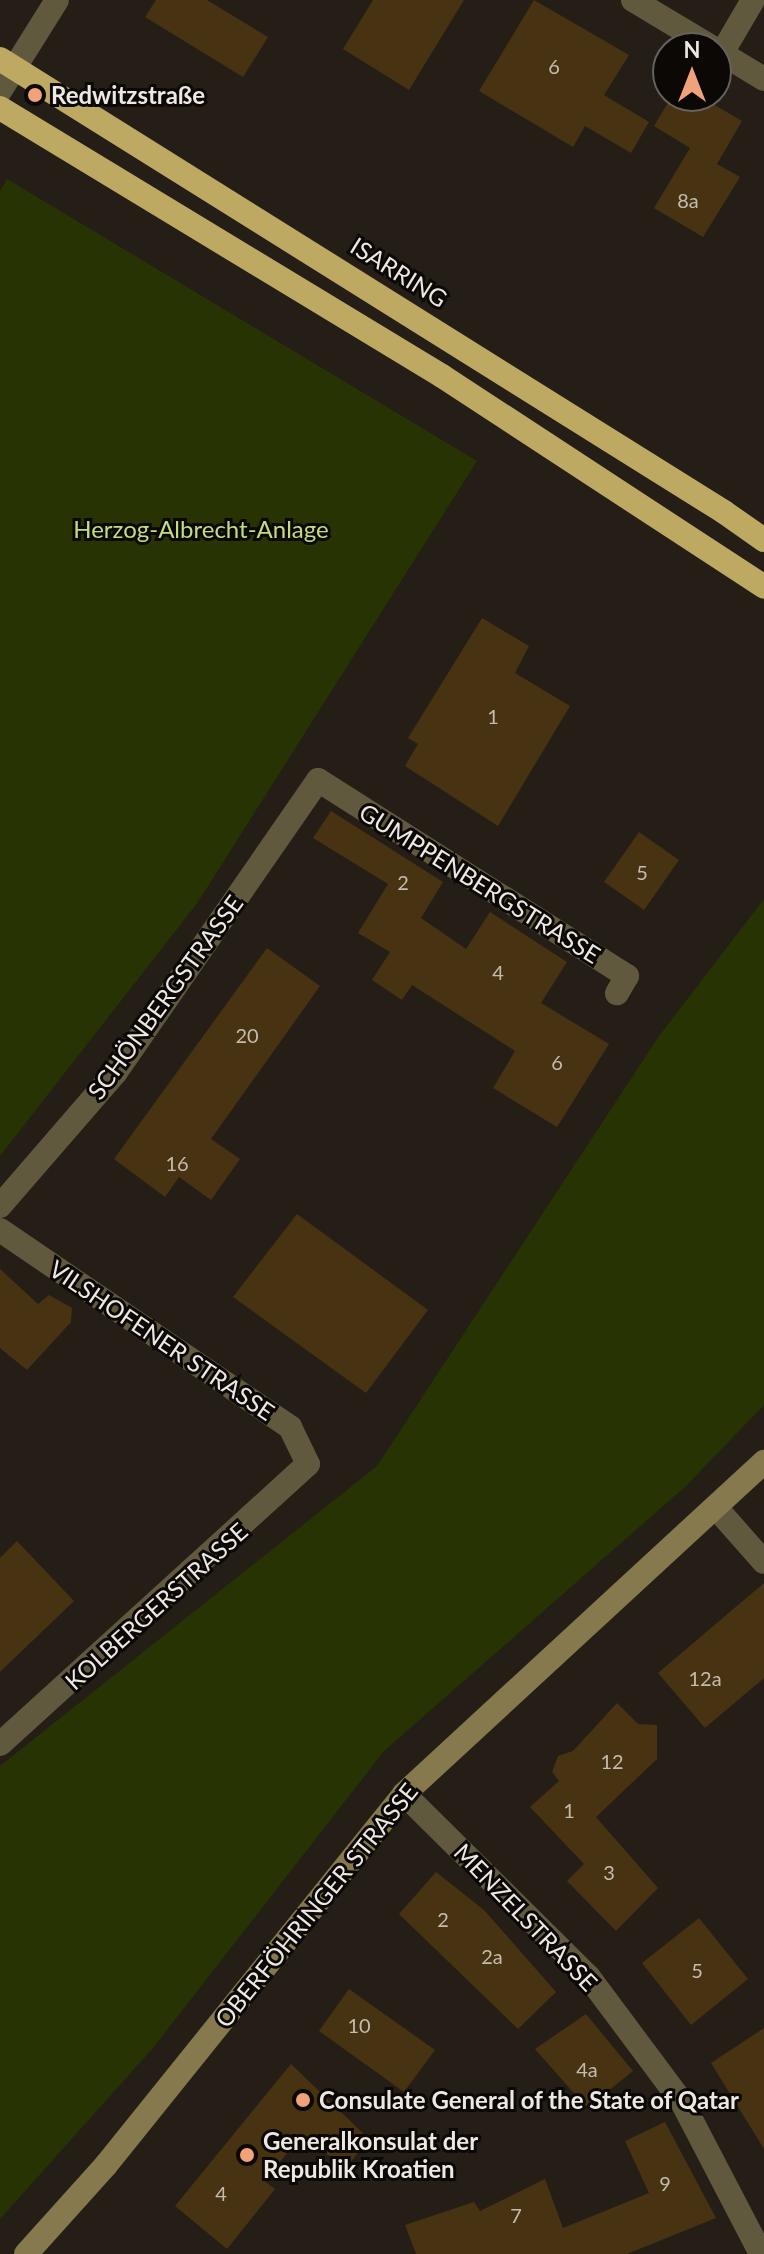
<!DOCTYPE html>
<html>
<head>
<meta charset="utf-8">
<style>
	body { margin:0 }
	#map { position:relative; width:764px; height:2254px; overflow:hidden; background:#241e17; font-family:Lato,sans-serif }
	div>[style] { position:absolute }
	.green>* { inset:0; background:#273303 }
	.building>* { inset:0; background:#473312 }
	.street>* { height:24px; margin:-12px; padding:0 12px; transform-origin:12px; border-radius:12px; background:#61593e }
	.secondary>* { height:24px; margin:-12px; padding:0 12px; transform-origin:12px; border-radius:12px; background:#86794d }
	.highway>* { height:24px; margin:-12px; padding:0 12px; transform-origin:12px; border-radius:12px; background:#bea963 }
	.highway-bridge>* { height:24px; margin:-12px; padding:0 12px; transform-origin:12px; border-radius:12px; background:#bea963 }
	.dots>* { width:22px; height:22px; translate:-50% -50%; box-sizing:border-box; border:4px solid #0b0806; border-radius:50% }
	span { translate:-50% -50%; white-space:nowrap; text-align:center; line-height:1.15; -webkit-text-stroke:6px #0b0806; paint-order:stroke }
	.number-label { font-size:20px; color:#c4bbaf }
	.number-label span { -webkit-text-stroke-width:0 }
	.poi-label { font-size:24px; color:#ede8e3; font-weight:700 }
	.left { translate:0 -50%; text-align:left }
	.street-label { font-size:24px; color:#ede8e3 }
	.park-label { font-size:24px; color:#bfdd81 }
	.north { position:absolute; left:652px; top:32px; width:80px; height:80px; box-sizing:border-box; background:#0b0806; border:2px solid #65625e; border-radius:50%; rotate:0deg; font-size:22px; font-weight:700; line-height:32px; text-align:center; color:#ede8e3 }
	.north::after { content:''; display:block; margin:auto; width:28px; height:36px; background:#f0a27a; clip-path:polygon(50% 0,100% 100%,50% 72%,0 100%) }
</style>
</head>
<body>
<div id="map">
	<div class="green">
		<i style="clip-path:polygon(7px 179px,477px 461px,198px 902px,0 1156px,0 191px)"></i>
		<i style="clip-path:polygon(764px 899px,764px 1405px,686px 1486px,384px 1751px,153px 2048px,0 2219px,0 1766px,377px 1466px,659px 1036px)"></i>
	</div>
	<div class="building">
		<i style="clip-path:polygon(156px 0,207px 0,268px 37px,243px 77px,145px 17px)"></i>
		<i style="clip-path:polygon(373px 0,464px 0,409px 90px,343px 49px)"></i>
		<i style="clip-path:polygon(534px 0,629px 55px,604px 95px,649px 122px,631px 153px,585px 126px,573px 147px,479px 91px)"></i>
		<i style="clip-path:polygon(672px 96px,699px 96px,742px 121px,717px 164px,740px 177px,703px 237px,654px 208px,690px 148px,654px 126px)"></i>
		<i style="clip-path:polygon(482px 618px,529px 646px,515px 673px,570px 706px,498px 826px,405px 766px,418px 744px,408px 738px)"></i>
		<i style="clip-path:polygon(331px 811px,443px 882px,421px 918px,466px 949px,490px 912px,567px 962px,541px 1003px,609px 1044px,557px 1127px,493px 1088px,515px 1051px,412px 985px,402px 1000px,372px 980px,390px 952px,358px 933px,388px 884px,313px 838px)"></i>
		<i style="clip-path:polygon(639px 832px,679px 860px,644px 910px,604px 882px)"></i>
		<i style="clip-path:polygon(267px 948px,320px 986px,211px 1139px,240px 1159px,211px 1200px,179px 1177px,165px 1197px,114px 1159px)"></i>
		<i style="clip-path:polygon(297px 1214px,428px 1310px,366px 1393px,233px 1297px)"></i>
		<i style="clip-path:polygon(0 1269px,38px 1304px,49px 1295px,72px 1308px,71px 1322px,27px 1370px,0 1348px)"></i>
		<i style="clip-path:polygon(17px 1541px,74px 1601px,0 1672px,0 1558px)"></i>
		<i style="clip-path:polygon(764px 1583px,764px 1678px,705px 1728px,658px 1673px)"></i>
		<i style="clip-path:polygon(617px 1703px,638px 1724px,657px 1725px,657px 1759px,596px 1817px,658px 1888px,616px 1931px,567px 1881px,584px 1864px,530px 1807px,559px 1781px,552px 1772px,558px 1756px,573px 1751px)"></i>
		<i style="clip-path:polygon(436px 1872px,484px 1910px,556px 1992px,518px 2029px,399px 1914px)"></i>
		<i style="clip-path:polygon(699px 1918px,748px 1979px,691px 2025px,642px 1963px)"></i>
		<i style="clip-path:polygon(349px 1989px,435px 2050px,404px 2092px,319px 2031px)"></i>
		<i style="clip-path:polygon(586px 2014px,633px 2071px,587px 2108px,535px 2049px)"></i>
		<i style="clip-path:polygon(764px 2028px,764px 2149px,711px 2063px)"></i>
		<i style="clip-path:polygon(291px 2064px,369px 2139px,345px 2169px,303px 2134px,264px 2181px,275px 2189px,227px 2249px,175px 2206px)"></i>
		<i style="clip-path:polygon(665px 2122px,716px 2218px,627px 2254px,416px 2254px,405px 2225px,474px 2202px,480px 2211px,545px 2179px,563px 2228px,649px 2193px,625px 2141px)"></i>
	</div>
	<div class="street">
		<i style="left:633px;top:0;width:93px;rotate:31deg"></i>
		<i style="left:716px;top:50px;width:56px;rotate:31.1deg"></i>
		<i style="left:722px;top:53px;width:61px;rotate:-59.7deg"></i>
		<i style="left:0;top:91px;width:107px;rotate:-57.9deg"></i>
		<i style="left:0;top:1206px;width:177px;rotate:-49.1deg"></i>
		<i style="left:116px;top:1072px;width:355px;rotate:-55.3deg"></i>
		<i style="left:318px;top:780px;width:366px;rotate:32.4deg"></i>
		<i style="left:627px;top:976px;width:20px;rotate:120deg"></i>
		<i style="left:0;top:1230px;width:351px;rotate:34.2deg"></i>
		<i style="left:290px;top:1427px;width:41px;rotate:64.1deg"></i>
		<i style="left:308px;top:1464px;width:416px;rotate:137.7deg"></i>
		<i style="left:718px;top:1510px;width:69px;rotate:48.5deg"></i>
		<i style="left:404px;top:1794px;width:259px;rotate:44.7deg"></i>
		<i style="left:588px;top:1976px;width:157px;rotate:53.3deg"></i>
		<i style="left:682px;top:2102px;width:171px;rotate:62.5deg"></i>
	</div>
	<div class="secondary">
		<i style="left:26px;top:2254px;width:120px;rotate:-48deg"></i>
		<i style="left:106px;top:2165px;width:476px;rotate:-51.2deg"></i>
		<i style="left:404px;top:1794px;width:490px;rotate:-42.7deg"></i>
	</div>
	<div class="highway">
		<i style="left:0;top:108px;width:517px;rotate:31.23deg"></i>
		<i style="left:442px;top:376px;width:385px;rotate:33.2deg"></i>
		<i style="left:724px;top:512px;width:49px;rotate:35deg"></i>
	</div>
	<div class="highway-bridge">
		<i style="left:0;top:59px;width:854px;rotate:32.03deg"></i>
	</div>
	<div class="dots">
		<i style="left:35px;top:95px;background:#f0a27a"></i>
		<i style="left:303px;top:2100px;background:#f0a27a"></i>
		<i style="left:247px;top:2155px;background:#f0a27a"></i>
	</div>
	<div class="number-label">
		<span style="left:554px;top:66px">6</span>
		<span style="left:688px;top:200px">8a</span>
		<span style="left:493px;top:716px">1</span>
		<span style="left:642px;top:872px">5</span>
		<span style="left:403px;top:882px">2</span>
		<span style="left:498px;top:972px">4</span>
		<span style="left:247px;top:1035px">20</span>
		<span style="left:557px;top:1062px">6</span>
		<span style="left:177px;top:1163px">16</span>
		<span style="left:705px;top:1678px">12a</span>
		<span style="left:612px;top:1761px">12</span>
		<span style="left:569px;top:1810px">1</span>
		<span style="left:609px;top:1872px">3</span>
		<span style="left:443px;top:1919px">2</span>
		<span style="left:492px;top:1956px">2a</span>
		<span style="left:697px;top:1970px">5</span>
		<span style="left:359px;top:2025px">10</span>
		<span style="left:587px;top:2069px">4a</span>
		<span style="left:665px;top:2183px">9</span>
		<span style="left:221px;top:2193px">4</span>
		<span style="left:516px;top:2215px">7</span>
	</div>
	<div class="poi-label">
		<span class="left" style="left:51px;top:95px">Redwitzstraße</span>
		<span class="left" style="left:319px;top:2100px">Consulate General of the State of Qatar</span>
		<span class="left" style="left:263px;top:2155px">Generalkonsulat der<br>Republik Kroatien</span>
	</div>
	<div class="street-label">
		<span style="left:399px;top:272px;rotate:32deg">ISARRING</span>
		<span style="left:480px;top:883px;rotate:32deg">GUMPPENBERGSTRASSE</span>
		<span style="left:165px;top:997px;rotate:-54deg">SCHÖNBERGSTRASSE</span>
		<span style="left:162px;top:1340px;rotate:34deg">VILSHOFENER STRASSE</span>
		<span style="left:156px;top:1606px;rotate:-42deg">KOLBERGERSTRASSE</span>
		<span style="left:316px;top:1905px;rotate:-51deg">OBERFÖHRINGER STRASSE</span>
		<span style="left:526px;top:1917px;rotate:46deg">MENZELSTRASSE</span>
	</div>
	<div class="park-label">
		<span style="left:201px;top:529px">Herzog-Albrecht-Anlage</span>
	</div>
	<div class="north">N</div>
</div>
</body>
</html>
